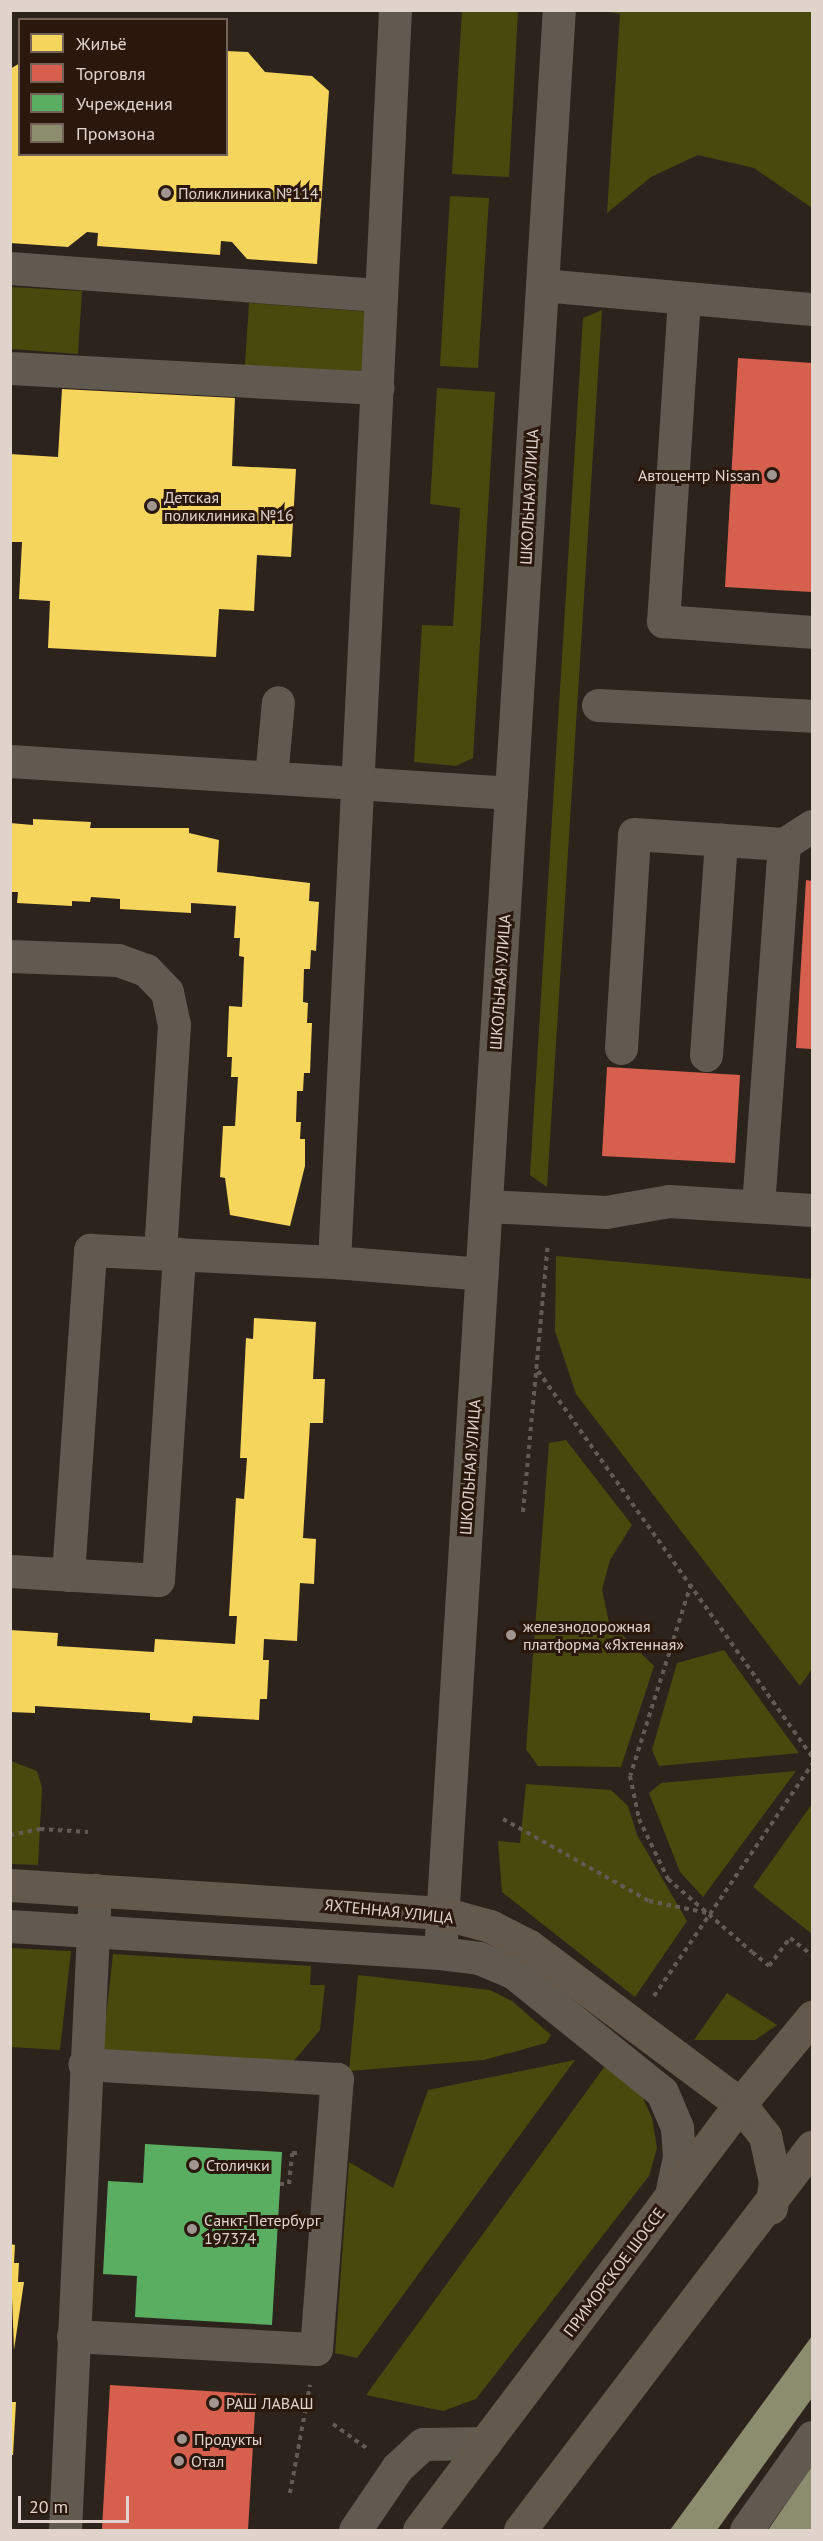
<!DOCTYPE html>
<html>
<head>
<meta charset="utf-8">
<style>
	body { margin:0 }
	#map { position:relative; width:823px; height:2541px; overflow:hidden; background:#2d231d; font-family:"PT Sans",sans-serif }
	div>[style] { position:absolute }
	.green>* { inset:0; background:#48490d }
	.homes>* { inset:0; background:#f6d55c }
	.shops>* { inset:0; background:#d6604d }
	.public>* { inset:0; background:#5aae61 }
	.industry>* { inset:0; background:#8c8c6e }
	.path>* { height:4px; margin-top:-2px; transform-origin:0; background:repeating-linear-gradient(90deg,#635b53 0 4.5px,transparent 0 9px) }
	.minor>* { height:33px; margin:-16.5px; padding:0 16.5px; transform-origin:16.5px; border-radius:16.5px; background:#615a50 }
	.major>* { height:33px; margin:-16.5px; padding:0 16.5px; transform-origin:16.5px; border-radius:16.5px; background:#63594d }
	.dots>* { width:16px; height:16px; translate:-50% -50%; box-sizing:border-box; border:3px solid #2a180d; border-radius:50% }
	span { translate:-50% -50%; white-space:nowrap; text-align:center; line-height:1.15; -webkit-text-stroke:6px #2a180d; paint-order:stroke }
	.poi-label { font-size:16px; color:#e0d3cc }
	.left { translate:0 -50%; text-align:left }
	.right { translate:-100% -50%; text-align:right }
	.street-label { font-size:16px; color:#e0d3cc }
	.frame { position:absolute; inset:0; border:12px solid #e0d3cc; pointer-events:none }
	.legend { position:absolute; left:18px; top:18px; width:210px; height:138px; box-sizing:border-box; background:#2a180d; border:2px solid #736359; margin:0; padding:8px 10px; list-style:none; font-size:18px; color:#e0d3cc }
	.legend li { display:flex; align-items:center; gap:12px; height:30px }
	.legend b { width:30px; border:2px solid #736359 }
	.scale { position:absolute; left:18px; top:2496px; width:111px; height:27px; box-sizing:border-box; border:3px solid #e0d3cc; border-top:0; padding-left:8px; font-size:18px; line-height:21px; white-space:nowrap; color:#e0d3cc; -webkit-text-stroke:4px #2a180d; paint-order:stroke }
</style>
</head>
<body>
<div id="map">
	<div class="green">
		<i style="clip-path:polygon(462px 11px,518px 11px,509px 177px,452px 174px)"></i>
		<i style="clip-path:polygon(604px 11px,812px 11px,812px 208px,754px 168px,698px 155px,651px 177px,607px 213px,620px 14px)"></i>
		<i style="clip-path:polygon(450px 196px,489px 198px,478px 368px,440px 366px)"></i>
		<i style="clip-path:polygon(10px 287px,82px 291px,78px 354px,11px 349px)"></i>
		<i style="clip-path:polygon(249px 303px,371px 312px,367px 373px,245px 365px)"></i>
		<i style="clip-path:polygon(602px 310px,547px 1187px,530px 1175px,583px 318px)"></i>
		<i style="clip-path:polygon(437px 388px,495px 392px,473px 758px,456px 766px,414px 762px,422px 625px,453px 626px,460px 508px,430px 504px)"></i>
		<i style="clip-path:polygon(556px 1256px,812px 1279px,812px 1669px,800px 1686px,576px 1394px,555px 1331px)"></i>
		<i style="clip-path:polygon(566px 1440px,632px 1525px,610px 1560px,602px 1590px,609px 1622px,654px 1666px,621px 1767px,538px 1766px,526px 1749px,549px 1443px)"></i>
		<i style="clip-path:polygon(724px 1650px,799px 1753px,659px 1766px,652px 1750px,677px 1663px)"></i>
		<i style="clip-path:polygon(11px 1761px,37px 1771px,42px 1788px,38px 1865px,11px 1864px)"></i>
		<i style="clip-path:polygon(796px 1771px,703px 1897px,680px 1872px,649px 1793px,661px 1783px)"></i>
		<i style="clip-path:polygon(526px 1784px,611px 1790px,628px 1806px,637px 1835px,687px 1921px,635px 1997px,502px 1892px,498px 1841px,520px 1843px)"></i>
		<i style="clip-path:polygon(812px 1804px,812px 1934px,753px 1887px)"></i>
		<i style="clip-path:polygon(10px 1948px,71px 1951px,60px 2050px,11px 2047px)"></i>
		<i style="clip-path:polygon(113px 1954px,311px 1966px,310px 1985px,325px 1985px,320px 2030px,292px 2063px,102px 2053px)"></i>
		<i style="clip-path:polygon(358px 1975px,490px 1990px,512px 2001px,551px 2035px,546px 2043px,484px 2060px,349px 2071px)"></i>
		<i style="clip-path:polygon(727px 1993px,777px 2025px,755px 2040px,694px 2040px)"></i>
		<i style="clip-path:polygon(575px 2060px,357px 2358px,335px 2353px,349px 2162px,393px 2188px,428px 2090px)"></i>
		<i style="clip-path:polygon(605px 2066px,642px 2096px,652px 2118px,657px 2148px,649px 2176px,476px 2399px,443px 2411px,366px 2395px)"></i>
	</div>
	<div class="homes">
		<i style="clip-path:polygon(226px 51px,248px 52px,265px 72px,312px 76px,329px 91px,317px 264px,247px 259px,232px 242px,221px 241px,220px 255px,97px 246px,98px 233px,87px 232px,68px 247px,10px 243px,10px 69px,20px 63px,20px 154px,226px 154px)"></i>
		<i style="clip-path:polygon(62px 389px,235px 398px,232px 466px,296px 469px,291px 557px,257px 555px,254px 611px,219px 609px,216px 657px,48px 648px,50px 601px,19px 599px,22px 542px,10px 542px,10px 454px,58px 457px)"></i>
		<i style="clip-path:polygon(33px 819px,91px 822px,90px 828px,189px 828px,189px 833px,219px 840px,217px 872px,310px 883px,309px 901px,319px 902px,316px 951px,311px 950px,310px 969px,304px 969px,303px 1002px,308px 1003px,307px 1023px,312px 1023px,310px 1073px,304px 1073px,303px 1091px,297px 1091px,296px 1122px,301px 1122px,300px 1139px,305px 1139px,305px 1166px,290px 1226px,230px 1215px,225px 1178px,220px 1177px,223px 1126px,235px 1126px,238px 1077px,231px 1077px,232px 1057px,227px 1057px,229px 1006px,242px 1007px,244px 957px,239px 956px,240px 938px,234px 938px,236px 906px,191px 903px,191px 913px,120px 909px,120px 899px,91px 897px,90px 902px,72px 901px,72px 906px,17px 903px,18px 892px,10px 892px,10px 823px,33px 825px)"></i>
		<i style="clip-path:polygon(254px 1318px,316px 1322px,313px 1379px,325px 1379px,323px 1423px,310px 1423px,303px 1538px,316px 1539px,314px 1584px,300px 1583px,297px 1641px,264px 1639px,263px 1660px,269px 1660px,267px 1699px,260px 1699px,259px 1720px,193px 1716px,192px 1723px,150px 1720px,150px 1713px,35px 1706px,35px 1713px,10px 1712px,10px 1630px,58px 1633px,57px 1646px,154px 1652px,155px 1639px,235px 1644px,237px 1616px,229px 1616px,236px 1498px,244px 1499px,247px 1458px,240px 1458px,246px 1338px,253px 1339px)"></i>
		<i style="clip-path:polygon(10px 2244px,15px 2245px,14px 2263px,19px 2263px,18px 2282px,24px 2282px,14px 2350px)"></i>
		<i style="clip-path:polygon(10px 2402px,16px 2402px,13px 2455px,10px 2455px)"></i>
	</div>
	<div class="shops">
		<i style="clip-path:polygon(738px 358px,812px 363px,812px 592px,725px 587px)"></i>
		<i style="clip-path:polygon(806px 880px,812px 881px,812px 1049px,796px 1048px)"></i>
		<i style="clip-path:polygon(607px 1067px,740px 1075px,735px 1163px,602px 1156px)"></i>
		<i style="clip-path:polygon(110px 2385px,256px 2394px,248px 2530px,102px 2529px)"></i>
	</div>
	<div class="public">
		<i style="clip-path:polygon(145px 2144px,282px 2152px,272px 2325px,135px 2317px,137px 2276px,103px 2274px,108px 2181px,143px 2183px)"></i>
	</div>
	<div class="industry">
		<i style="clip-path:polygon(812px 2336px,812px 2398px,717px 2530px,670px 2530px)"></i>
		<i style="clip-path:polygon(812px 2466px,812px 2530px,768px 2530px)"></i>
	</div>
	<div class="path">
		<i style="left:538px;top:1371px;width:473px;rotate:54.6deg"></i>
		<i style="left:523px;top:1512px;width:269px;rotate:-84.7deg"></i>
		<i style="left:691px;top:1584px;width:201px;rotate:107.6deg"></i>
		<i style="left:630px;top:1776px;width:44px;rotate:78.2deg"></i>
		<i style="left:639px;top:1819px;width:67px;rotate:64.2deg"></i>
		<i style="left:668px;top:1879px;width:111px;rotate:41deg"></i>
		<i style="left:752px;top:1952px;width:22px;rotate:39deg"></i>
		<i style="left:769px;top:1966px;width:35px;rotate:-53deg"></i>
		<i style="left:790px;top:1938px;width:28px;rotate:38deg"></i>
		<i style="left:503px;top:1819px;width:167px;rotate:29.3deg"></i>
		<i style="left:649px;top:1901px;width:60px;rotate:11.5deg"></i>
		<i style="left:10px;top:1835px;width:31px;rotate:-11deg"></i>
		<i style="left:40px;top:1829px;width:48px;rotate:3.6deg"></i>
		<i style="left:654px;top:1996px;width:281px;rotate:-55.7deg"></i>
		<i style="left:280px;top:2184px;width:9px"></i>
		<i style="left:289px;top:2184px;width:31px;rotate:-84deg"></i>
		<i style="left:292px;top:2153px;width:5px"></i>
		<i style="left:333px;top:2424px;width:44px;rotate:35.8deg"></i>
		<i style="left:290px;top:2493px;width:110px;rotate:-79.5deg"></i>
	</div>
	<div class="minor">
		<i style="left:10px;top:268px;width:372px;rotate:4.2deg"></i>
		<i style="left:542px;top:285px;width:271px;rotate:5.1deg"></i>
		<i style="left:684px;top:298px;width:324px;rotate:93.7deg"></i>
		<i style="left:663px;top:621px;width:149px;rotate:4.2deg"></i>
		<i style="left:10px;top:368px;width:368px;rotate:3.1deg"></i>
		<i style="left:598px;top:705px;width:214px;rotate:2.9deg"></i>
		<i style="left:10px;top:761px;width:502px;rotate:3.65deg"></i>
		<i style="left:271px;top:777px;width:75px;rotate:-84.7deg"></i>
		<i style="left:10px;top:956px;width:108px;rotate:2.1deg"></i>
		<i style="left:118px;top:960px;width:30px;rotate:20deg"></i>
		<i style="left:146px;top:970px;width:30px;rotate:46deg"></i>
		<i style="left:167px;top:992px;width:33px;rotate:78deg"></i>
		<i style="left:174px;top:1024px;width:229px;rotate:93.5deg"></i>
		<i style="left:621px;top:1048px;width:214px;rotate:-86.5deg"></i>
		<i style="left:634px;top:834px;width:150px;rotate:3.8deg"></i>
		<i style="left:784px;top:844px;width:33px;rotate:-33deg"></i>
		<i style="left:706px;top:1055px;width:216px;rotate:-86deg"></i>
		<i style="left:486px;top:1206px;width:120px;rotate:2.9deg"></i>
		<i style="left:606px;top:1212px;width:64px;rotate:-9.9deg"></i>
		<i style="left:669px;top:1201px;width:143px;rotate:3.6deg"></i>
		<i style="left:758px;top:1206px;width:363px;rotate:-85.9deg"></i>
		<i style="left:334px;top:1262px;width:148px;rotate:4.6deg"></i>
		<i style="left:10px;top:1571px;width:148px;rotate:3.5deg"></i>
		<i style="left:158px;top:1580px;width:327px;rotate:-86.3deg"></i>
		<i style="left:68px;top:1575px;width:326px;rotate:-86.1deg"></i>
		<i style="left:90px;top:1250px;width:244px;rotate:2.8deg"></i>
		<i style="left:334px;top:1262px;width:1253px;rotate:-87.21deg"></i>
		<i style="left:10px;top:1926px;width:431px;rotate:3.6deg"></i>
		<i style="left:440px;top:1953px;width:39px;rotate:7deg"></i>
		<i style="left:479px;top:1958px;width:38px;rotate:23deg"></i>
		<i style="left:514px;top:1973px;width:190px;rotate:38.8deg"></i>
		<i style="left:662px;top:2092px;width:39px;rotate:67deg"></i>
		<i style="left:677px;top:2128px;width:29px;rotate:86deg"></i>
		<i style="left:679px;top:2157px;width:39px;rotate:102deg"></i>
		<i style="left:440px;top:1953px;width:1947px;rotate:-86.5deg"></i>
		<i style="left:73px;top:2336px;width:243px;rotate:3.1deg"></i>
		<i style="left:316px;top:2349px;width:271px;rotate:-85.6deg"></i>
		<i style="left:337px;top:2079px;width:253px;rotate:-176.6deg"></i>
		<i style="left:65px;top:2530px;width:641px;rotate:-87.32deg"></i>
		<i style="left:355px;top:2530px;width:75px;rotate:-55.9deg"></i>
		<i style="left:397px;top:2468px;width:35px;rotate:-43deg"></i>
		<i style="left:423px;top:2444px;width:62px;rotate:-0.9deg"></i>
		<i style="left:746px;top:2530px;width:114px;rotate:-54.6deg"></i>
	</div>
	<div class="major">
		<i style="left:10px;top:1885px;width:433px;rotate:3.7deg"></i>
		<i style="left:442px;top:1913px;width:50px;rotate:15.2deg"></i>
		<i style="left:490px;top:1926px;width:44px;rotate:27.1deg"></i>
		<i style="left:529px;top:1946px;width:264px;rotate:36.8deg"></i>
		<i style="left:740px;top:2104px;width:41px;rotate:52deg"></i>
		<i style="left:765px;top:2136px;width:47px;rotate:77.7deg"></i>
		<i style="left:775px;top:2182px;width:26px;rotate:99deg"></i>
		<i style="left:419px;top:2530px;width:533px;rotate:-53deg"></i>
		<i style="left:740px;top:2104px;width:113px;rotate:-50.4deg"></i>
		<i style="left:520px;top:2530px;width:482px;rotate:-52.7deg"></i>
	</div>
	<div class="dots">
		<i style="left:166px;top:193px;background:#a1958f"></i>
		<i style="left:772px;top:475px;background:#a1958f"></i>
		<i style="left:152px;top:506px;background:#a1958f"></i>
		<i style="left:511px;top:1635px;background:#a1958f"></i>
		<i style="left:194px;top:2165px;background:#a1958f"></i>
		<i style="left:192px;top:2229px;background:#a1958f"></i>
		<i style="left:214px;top:2403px;background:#a1958f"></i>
		<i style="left:182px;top:2439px;background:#a1958f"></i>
		<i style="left:179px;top:2461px;background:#a1958f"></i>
	</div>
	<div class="poi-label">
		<span class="left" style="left:178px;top:193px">Поликлиника №114</span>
		<span class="right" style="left:760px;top:475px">Автоцентр Nissan</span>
		<span class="left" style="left:164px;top:506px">Детская<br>поликлиника №16</span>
		<span class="left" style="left:523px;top:1635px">железнодорожная<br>платформа «Яхтенная»</span>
		<span class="left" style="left:206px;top:2165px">Столички</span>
		<span class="left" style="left:204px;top:2229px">Санкт-Петербург<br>197374</span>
		<span class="left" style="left:226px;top:2403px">РАШ ЛАВАШ</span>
		<span class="left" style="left:194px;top:2439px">Продукты</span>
		<span class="left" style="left:191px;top:2461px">Отал</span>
	</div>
	<div class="street-label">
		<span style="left:529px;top:497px;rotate:-87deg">ШКОЛЬНАЯ УЛИЦА</span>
		<span style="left:500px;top:982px;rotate:-86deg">ШКОЛЬНАЯ УЛИЦА</span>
		<span style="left:470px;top:1467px;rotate:-86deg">ШКОЛЬНАЯ УЛИЦА</span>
		<span style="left:389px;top:1911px;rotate:6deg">ЯХТЕННАЯ УЛИЦА</span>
		<span style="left:614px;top:2272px;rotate:-53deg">ПРИМОРСКОЕ ШОССЕ</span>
	</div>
	<div class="frame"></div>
	<ul class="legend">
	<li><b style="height:16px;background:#f6d55c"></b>Жильё</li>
	<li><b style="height:16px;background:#d6604d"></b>Торговля</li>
	<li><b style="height:16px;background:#5aae61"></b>Учреждения</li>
	<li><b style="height:16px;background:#8c8c6e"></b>Промзона</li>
	</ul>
	<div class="scale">20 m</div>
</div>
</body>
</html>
